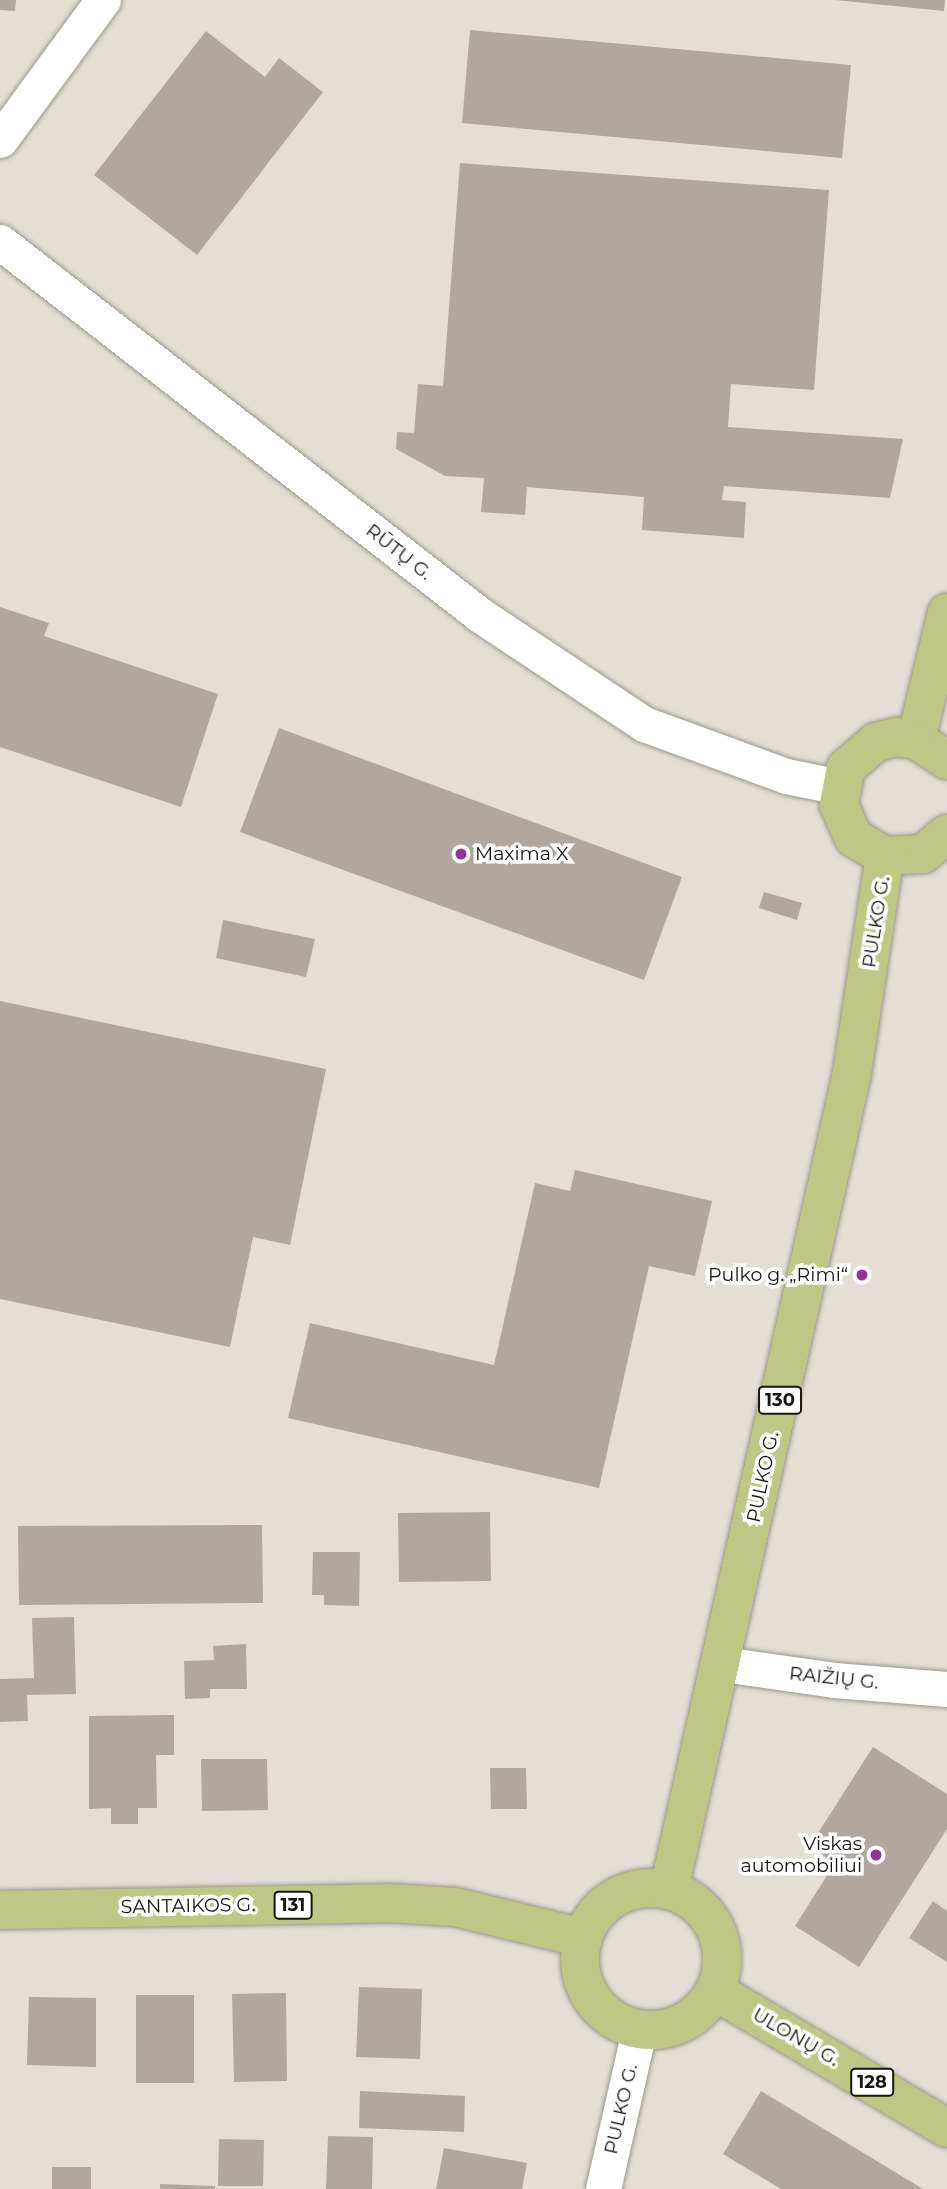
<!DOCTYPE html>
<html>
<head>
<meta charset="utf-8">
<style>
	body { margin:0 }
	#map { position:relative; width:947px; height:2189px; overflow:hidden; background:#e3dfd4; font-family:Montserrat,sans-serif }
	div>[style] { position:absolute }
	.building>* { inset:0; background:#b0a8a0 }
	.roads { filter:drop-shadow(0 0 2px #9a978c) drop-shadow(0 0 2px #9a978c) }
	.street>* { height:35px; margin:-17.5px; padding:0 17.5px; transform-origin:17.5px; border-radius:17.5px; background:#fff }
	.primary>* { height:38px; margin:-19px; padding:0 19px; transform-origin:19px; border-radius:19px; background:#bec784 }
	.primary>.ring { margin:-19px; padding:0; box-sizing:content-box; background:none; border:38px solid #bec784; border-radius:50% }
	.dots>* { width:19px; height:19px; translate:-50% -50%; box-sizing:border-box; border:4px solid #fff; border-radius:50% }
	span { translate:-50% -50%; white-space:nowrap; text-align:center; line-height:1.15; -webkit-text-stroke:7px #fff; paint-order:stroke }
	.shield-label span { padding:2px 5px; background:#fff; border:2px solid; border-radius:5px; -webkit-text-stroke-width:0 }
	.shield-label { font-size:18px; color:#171512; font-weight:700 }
	.street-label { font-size:19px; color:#171512 }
	.poi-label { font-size:19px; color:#171512 }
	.left { translate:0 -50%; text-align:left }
	.right { translate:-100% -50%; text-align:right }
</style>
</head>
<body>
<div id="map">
	<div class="building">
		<i style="clip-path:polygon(0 0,16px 0,15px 11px,0 10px)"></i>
		<i style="clip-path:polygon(835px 0,945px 0,944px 11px)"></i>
		<i style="clip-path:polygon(470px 30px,851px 65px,842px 158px,462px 123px)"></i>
		<i style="clip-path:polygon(206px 31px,265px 77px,279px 58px,323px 92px,197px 255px,94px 175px)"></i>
		<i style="clip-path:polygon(460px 163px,829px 190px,814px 390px,731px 384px,728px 427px,903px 439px,890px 498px,724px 486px,722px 500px,746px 502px,744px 538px,642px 530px,644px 497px,527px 487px,525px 515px,481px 512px,484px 478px,445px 476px,396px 449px,397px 432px,414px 433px,418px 384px,443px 386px)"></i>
		<i style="clip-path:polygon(0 607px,49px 623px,44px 636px,218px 694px,181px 807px,0 747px)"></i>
		<i style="clip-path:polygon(279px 728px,682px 877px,644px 980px,240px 832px)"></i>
		<i style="clip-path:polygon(764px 892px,802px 903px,797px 920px,759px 908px)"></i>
		<i style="clip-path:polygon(223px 920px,315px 939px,306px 977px,216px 958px)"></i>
		<i style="clip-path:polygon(0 1001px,326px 1069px,290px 1245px,253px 1237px,230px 1347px,0 1299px)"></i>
		<i style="clip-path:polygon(575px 1170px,712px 1201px,695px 1276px,649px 1266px,599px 1488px,288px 1418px,310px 1323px,494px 1365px,535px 1183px,570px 1191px)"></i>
		<i style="clip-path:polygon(490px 1512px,491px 1581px,399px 1582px,398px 1513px)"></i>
		<i style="clip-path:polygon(262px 1525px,263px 1603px,19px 1605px,18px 1526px)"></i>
		<i style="clip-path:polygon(313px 1552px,360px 1552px,359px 1606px,324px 1605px,324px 1595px,312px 1595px)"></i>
		<i style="clip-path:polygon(74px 1617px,76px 1694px,27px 1695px,28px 1721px,0 1722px,0 1679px,34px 1678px,32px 1618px)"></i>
		<i style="clip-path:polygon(246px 1644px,247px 1689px,210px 1689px,210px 1698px,185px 1699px,184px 1661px,214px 1660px,213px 1646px)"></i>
		<i style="clip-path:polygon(174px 1715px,174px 1755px,156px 1755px,157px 1808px,138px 1808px,138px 1824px,111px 1824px,111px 1808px,89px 1809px,89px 1716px)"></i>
		<i style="clip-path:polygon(873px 1747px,947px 1794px,947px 1829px,859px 1967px,795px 1926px,835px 1863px,809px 1847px)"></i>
		<i style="clip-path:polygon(201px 1759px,267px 1759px,268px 1810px,202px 1811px)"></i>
		<i style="clip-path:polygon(490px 1768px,526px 1768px,527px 1809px,491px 1809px)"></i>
		<i style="clip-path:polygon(933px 1901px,947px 1911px,947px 1962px,909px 1938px)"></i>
		<i style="clip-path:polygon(359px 1987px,422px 1989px,420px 2059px,356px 2057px)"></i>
		<i style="clip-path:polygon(286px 1993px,287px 2081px,234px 2082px,232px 1994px)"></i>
		<i style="clip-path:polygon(136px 1995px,194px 1995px,194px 2083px,136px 2083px)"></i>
		<i style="clip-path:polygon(29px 1997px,96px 1998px,96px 2067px,27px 2065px)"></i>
		<i style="clip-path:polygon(360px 2091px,465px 2096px,464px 2132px,359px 2128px)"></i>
		<i style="clip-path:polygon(761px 2091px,923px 2189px,781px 2189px,723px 2154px)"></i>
		<i style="clip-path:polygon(328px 2136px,373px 2137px,372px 2189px,326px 2189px)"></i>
		<i style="clip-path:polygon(219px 2139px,264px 2140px,263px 2186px,218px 2186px)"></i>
		<i style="clip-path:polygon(444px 2148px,527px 2163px,522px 2189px,436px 2189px)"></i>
		<i style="clip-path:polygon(52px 2167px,91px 2167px,91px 2189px,52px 2189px)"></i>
		<i style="clip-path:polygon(160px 2184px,215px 2186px,215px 2189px,160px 2189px)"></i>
	</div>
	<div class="roads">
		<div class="street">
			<i style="left:0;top:140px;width:174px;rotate:-53.7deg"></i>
			<i style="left:0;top:242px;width:608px;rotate:37.85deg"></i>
			<i style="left:480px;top:615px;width:197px;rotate:33.6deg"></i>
			<i style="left:644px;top:724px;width:151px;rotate:20.1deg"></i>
			<i style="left:786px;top:776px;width:55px;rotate:11.5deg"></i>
			<i style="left:722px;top:1664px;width:113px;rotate:8.1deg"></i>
			<i style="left:834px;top:1680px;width:113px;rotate:4.6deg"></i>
			<i style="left:603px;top:2189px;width:163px;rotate:-77.2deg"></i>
		</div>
		<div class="primary">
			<i style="left:916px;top:740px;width:131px;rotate:-76.3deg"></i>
			<i style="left:947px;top:760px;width:37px;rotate:-147deg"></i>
			<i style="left:916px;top:740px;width:20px;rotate:-171deg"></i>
			<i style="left:896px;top:737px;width:21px;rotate:166deg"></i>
			<i style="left:876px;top:742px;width:40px;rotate:139deg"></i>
			<i style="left:846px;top:768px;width:38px;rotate:101deg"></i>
			<i style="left:839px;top:805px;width:36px;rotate:66deg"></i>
			<i style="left:854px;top:838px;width:36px;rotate:30deg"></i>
			<i style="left:885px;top:856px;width:38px;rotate:-3deg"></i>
			<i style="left:923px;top:854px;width:31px;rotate:-40deg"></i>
			<i class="ring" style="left:580px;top:1888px;width:104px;height:104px"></i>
			<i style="left:669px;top:1890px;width:837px;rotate:-77.37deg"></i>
			<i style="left:852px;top:1073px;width:219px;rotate:-81.4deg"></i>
			<i style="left:0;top:1910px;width:388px;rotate:-1deg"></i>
			<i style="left:388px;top:1903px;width:67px;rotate:3.4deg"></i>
			<i style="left:455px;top:1907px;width:132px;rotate:13.6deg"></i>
			<i style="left:715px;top:1991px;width:269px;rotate:30.6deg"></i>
		</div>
	</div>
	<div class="dots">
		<i style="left:461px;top:854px;background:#96339a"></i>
		<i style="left:862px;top:1275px;background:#96339a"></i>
		<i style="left:876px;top:1855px;background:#96339a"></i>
	</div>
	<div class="shield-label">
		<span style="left:780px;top:1400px">130</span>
		<span style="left:293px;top:1905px">131</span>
		<span style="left:872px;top:2082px">128</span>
	</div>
	<div class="street-label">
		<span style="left:399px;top:552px;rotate:38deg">RŪTŲ G.</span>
		<span style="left:876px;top:922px;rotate:-81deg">PULKO G.</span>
		<span style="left:763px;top:1477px;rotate:-78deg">PULKO G.</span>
		<span style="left:834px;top:1678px;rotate:6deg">RAIŽIŲ G.</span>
		<span style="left:188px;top:1906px;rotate:-1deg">SANTAIKOS G.</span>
		<span style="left:796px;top:2037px;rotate:30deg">ULONŲ G.</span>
		<span style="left:621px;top:2109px;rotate:-77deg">PULKO G.</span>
	</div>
	<div class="poi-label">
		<span class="left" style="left:475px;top:854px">Maxima X</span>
		<span class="right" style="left:848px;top:1275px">Pulko g. „Rimi“</span>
		<span class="right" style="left:862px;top:1855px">Viskas<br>automobiliui</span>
	</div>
</div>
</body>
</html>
